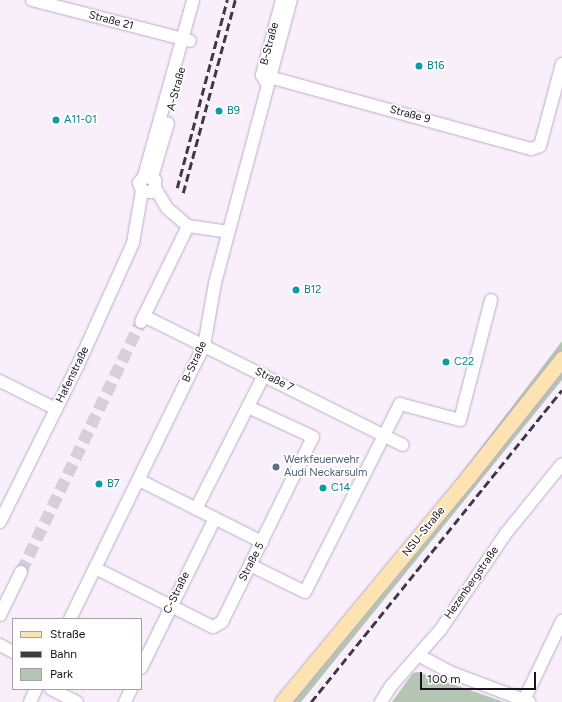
<!DOCTYPE html>
<html>
<head>
<meta charset="utf-8">
<style>
	body { margin:0 }
	#map { position:relative; width:562px; height:702px; overflow:hidden; background:#f8effb; font-family:Figtree,sans-serif }
	div>[style] { position:absolute }
	.green>* { inset:0; background:#b5c5b3 }
	.minor-tunnel>* { height:12px; margin-top:-6px; transform-origin:0; background:repeating-linear-gradient(90deg,#d7ceda 0 12px,transparent 0 18px) }
	.roads { filter:drop-shadow(0 0 1px #bfaac7) drop-shadow(0 0 1px #bfaac7) }
	.minor>* { height:12px; margin:-6px; padding:0 6px; transform-origin:6px; border-radius:6px; background:#fff }
	.major>* { height:15px; margin:-7.5px; padding:0 7.5px; transform-origin:7.5px; border-radius:7.5px; background:#fde3b1 }
	.rail>* { height:2.5px; margin-top:-1.25px; transform-origin:0; background:repeating-linear-gradient(90deg,#403843 0 8px,transparent 0 12px) }
	.dots>* { width:11px; height:11px; translate:-50% -50%; box-sizing:border-box; border:2px solid #fff; border-radius:50% }
	span { translate:-50% -50%; white-space:nowrap; text-align:center; line-height:1.15; -webkit-text-stroke:3.5px #fff; paint-order:stroke }
	.street-label { font-size:11px; color:#1b131e }
	.culture-label { font-size:11px; color:#0d838f }
	.left { translate:0 -50%; text-align:left }
	.service-label { font-size:11px; color:#4e5e75 }
	.legend { position:absolute; left:12px; top:618px; width:130px; height:72px; box-sizing:border-box; background:#fff; border:1px solid #a4a1a5; margin:0; padding:5px 7px; list-style:none; font-size:12px; color:#1b131e }
	.legend li { display:flex; align-items:center; gap:8px; height:20px }
	.legend b { width:20px; border:1px solid #a4a1a5 }
	.scale { position:absolute; left:420px; top:672px; width:116px; height:18px; box-sizing:border-box; border:2px solid #1b131e; border-top:0; padding-left:5px; font-size:12px; line-height:14px; white-space:nowrap; color:#1b131e; -webkit-text-stroke:3px #fff; paint-order:stroke }
</style>
</head>
<body>
<div id="map">
	<div class="green">
		<i style="clip-path:polygon(562px 341px,562px 380px,301px 702px,281px 702px,355px 613px)"></i>
		<i style="clip-path:polygon(418px 672px,504px 702px,392px 702px,413px 673px)"></i>
	</div>
	<div class="minor-tunnel">
		<i style="left:21px;top:572px;width:277px;rotate:-64.4deg"></i>
	</div>
	<div class="roads">
		<div class="minor">
			<i style="left:32px;top:0;width:163px;rotate:14.5deg"></i>
			<i style="left:262px;top:75px;width:279px;rotate:15.4deg"></i>
			<i style="left:531px;top:149px;width:9px;rotate:-18deg"></i>
			<i style="left:540px;top:146px;width:85px;rotate:-75deg"></i>
			<i style="left:266px;top:82px;width:8px;rotate:-120deg"></i>
			<i style="left:262px;top:75px;width:78px;rotate:-75.1deg"></i>
			<i style="left:144px;top:176px;width:12px;rotate:20deg"></i>
			<i style="left:155px;top:180px;width:8px;rotate:90deg"></i>
			<i style="left:155px;top:188px;width:6px;rotate:135deg"></i>
			<i style="left:151px;top:192px;width:9px;rotate:-174deg"></i>
			<i style="left:142px;top:191px;width:9px;rotate:-111deg"></i>
			<i style="left:139px;top:183px;width:9px;rotate:-54deg"></i>
			<i style="left:144px;top:176px;width:183px;rotate:-74.4deg"></i>
			<i style="left:152px;top:177px;width:56px;rotate:-73.5deg"></i>
			<i style="left:155px;top:188px;width:23px;rotate:59deg"></i>
			<i style="left:167px;top:208px;width:28px;rotate:41deg"></i>
			<i style="left:188px;top:226px;width:41px;rotate:8.3deg"></i>
			<i style="left:144px;top:316px;width:289px;rotate:26.5deg"></i>
			<i style="left:141px;top:322px;width:107px;rotate:-63.9deg"></i>
			<i style="left:0;top:381px;width:63px;rotate:26.6deg"></i>
			<i style="left:139px;top:480px;width:138px;rotate:26.8deg"></i>
			<i style="left:196px;top:509px;width:150px;rotate:-63.1deg"></i>
			<i style="left:0;top:522px;width:175px;rotate:-63.6deg"></i>
			<i style="left:78px;top:365px;width:134px;rotate:-65.7deg"></i>
			<i style="left:133px;top:243px;width:53px;rotate:-80.2deg"></i>
			<i style="left:250px;top:565px;width:61px;rotate:26.1deg"></i>
			<i style="left:305px;top:592px;width:211px;rotate:-63.2deg"></i>
			<i style="left:400px;top:404px;width:62px;rotate:14.9deg"></i>
			<i style="left:460px;top:420px;width:124px;rotate:-75.5deg"></i>
			<i style="left:95px;top:568px;width:132px;rotate:26.6deg"></i>
			<i style="left:213px;top:627px;width:10px;rotate:-29deg"></i>
			<i style="left:222px;top:622px;width:206px;rotate:-63.8deg"></i>
			<i style="left:313px;top:437px;width:72px;rotate:-155.2deg"></i>
			<i style="left:0;top:615px;width:48px;rotate:-64deg"></i>
			<i style="left:70px;top:619px;width:304px;rotate:-63.9deg"></i>
			<i style="left:204px;top:346px;width:64px;rotate:-80.1deg"></i>
			<i style="left:215px;top:283px;width:293px;rotate:-75deg"></i>
			<i style="left:0;top:645px;width:15px;rotate:28deg"></i>
			<i style="left:418px;top:655px;width:36px;rotate:28deg"></i>
			<i style="left:450px;top:672px;width:85px;rotate:20.8deg"></i>
			<i style="left:141px;top:668px;width:167px;rotate:-63.7deg"></i>
			<i style="left:51px;top:689px;width:29px;rotate:27deg"></i>
			<i style="left:524px;top:700px;width:88px;rotate:-64.3deg"></i>
			<i style="left:30px;top:702px;width:14px;rotate:-65deg"></i>
			<i style="left:125px;top:702px;width:14px;rotate:-65deg"></i>
			<i style="left:381px;top:702px;width:19px;rotate:-58deg"></i>
			<i style="left:391px;top:686px;width:76px;rotate:-48.7deg"></i>
			<i style="left:441px;top:629px;width:117px;rotate:-55.8deg"></i>
			<i style="left:507px;top:532px;width:87px;rotate:-51deg"></i>
		</div>
		<div class="major">
			<i style="left:282px;top:702px;width:292px;rotate:-50.4deg"></i>
			<i style="left:468px;top:477px;width:151px;rotate:-51.5deg"></i>
		</div>
	</div>
	<div class="rail">
		<i style="left:177px;top:188px;width:195px;rotate:-75.1deg"></i>
		<i style="left:183px;top:193px;width:200px;rotate:-74.9deg"></i>
		<i style="left:311px;top:702px;width:400px;rotate:-51.2deg"></i>
	</div>
	<div class="dots">
		<i style="left:419px;top:66px;background:#0f9aa8"></i>
		<i style="left:219px;top:111px;background:#0f9aa8"></i>
		<i style="left:56px;top:120px;background:#0f9aa8"></i>
		<i style="left:296px;top:290px;background:#0f9aa8"></i>
		<i style="left:446px;top:362px;background:#0f9aa8"></i>
		<i style="left:276px;top:467px;background:#5c6f8a"></i>
		<i style="left:99px;top:484px;background:#0f9aa8"></i>
		<i style="left:323px;top:488px;background:#0f9aa8"></i>
	</div>
	<div class="street-label">
		<span style="left:111px;top:21px;rotate:15deg">Straße 21</span>
		<span style="left:270px;top:44px;rotate:-75deg">B-Straße</span>
		<span style="left:177px;top:89px;rotate:-75deg">A-Straße</span>
		<span style="left:410px;top:115px;rotate:15deg">Straße 9</span>
		<span style="left:195px;top:362px;rotate:-66deg">B-Straße</span>
		<span style="left:73px;top:375px;rotate:-64deg">Hafenstraße</span>
		<span style="left:274px;top:380px;rotate:26deg">Straße 7</span>
		<span style="left:424px;top:532px;rotate:-51deg">NSU-Straße</span>
		<span style="left:252px;top:562px;rotate:-63deg">Straße 5</span>
		<span style="left:472px;top:583px;rotate:-55deg">Hezenbergstraße</span>
		<span style="left:177px;top:593px;rotate:-64deg">C-Straße</span>
	</div>
	<div class="culture-label">
		<span class="left" style="left:427px;top:66px">B16</span>
		<span class="left" style="left:227px;top:111px">B9</span>
		<span class="left" style="left:64px;top:120px">A11-01</span>
		<span class="left" style="left:304px;top:290px">B12</span>
		<span class="left" style="left:454px;top:362px">C22</span>
		<span class="left" style="left:107px;top:484px">B7</span>
		<span class="left" style="left:331px;top:488px">C14</span>
	</div>
	<div class="service-label">
		<span class="left" style="left:284px;top:467px">Werkfeuerwehr<br>Audi Neckarsulm</span>
	</div>
	<ul class="legend">
	<li><b style="height:5px;background:#fde3b1"></b>Straße</li>
	<li><b style="height:5px;background:#403843"></b>Bahn</li>
	<li><b style="height:11px;background:#b5c5b3"></b>Park</li>
	</ul>
	<div class="scale">100 m</div>
</div>
</body>
</html>
